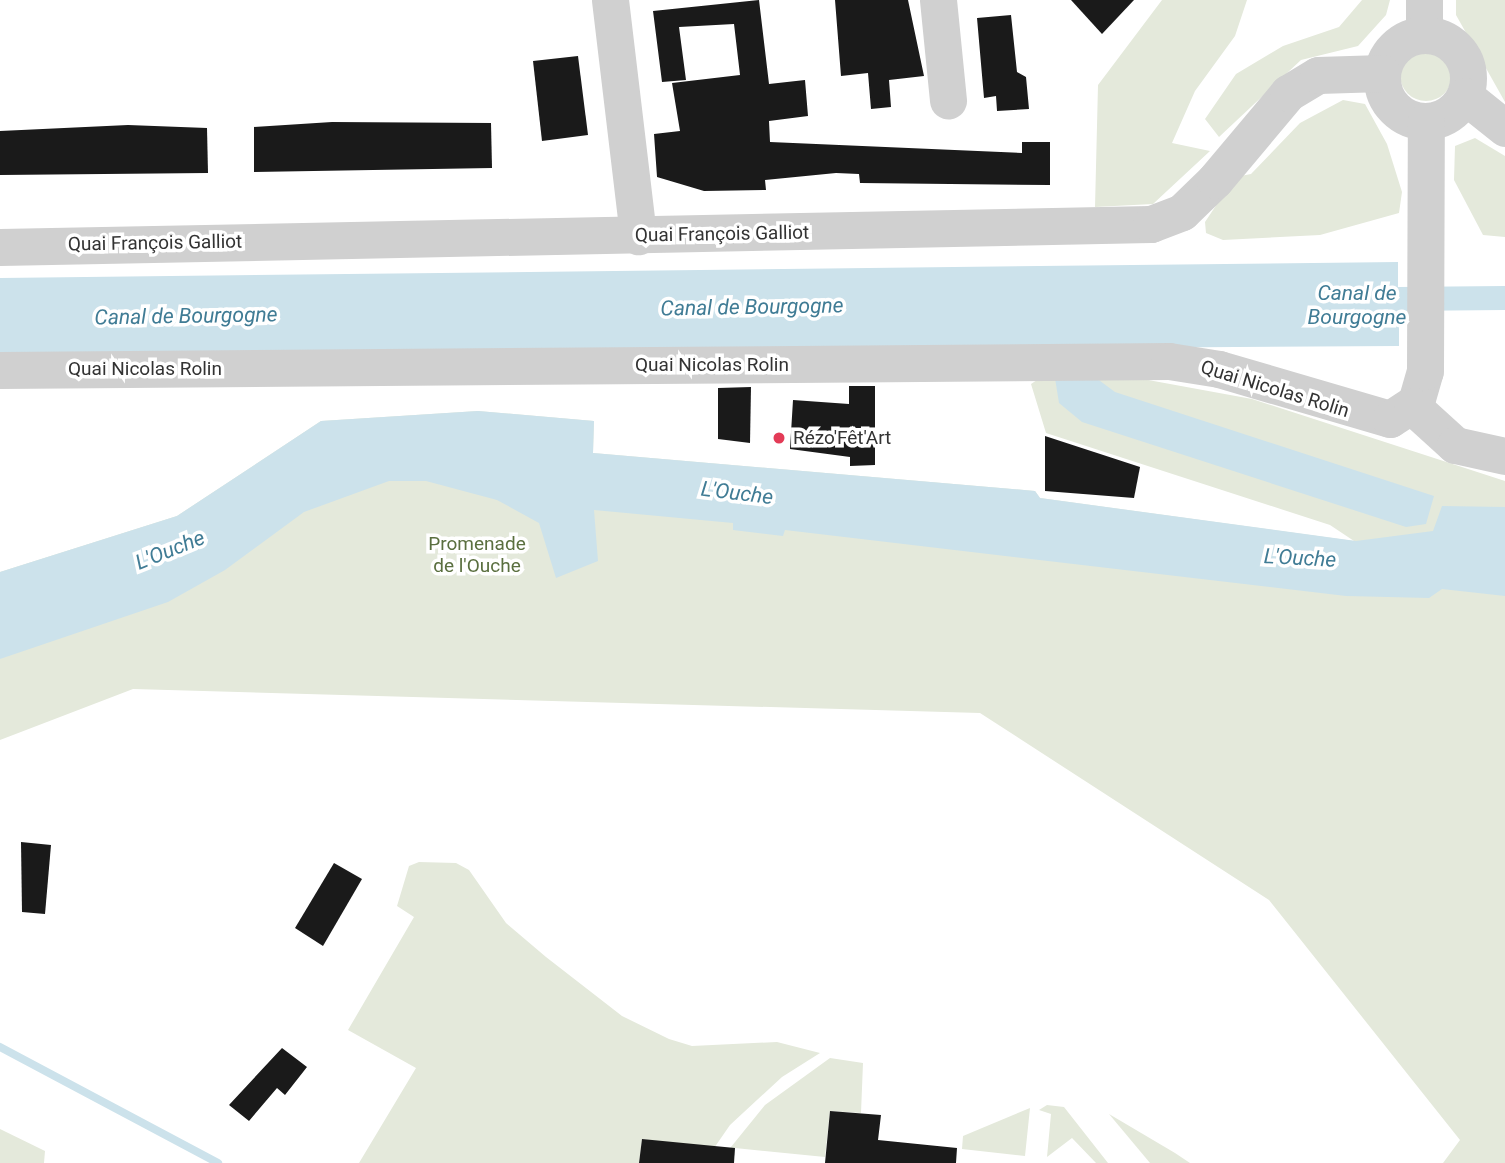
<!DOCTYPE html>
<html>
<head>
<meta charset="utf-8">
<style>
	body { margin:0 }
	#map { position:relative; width:1505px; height:1163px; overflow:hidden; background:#fff; font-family:Roboto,sans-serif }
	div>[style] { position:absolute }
	.green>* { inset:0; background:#e4e9db }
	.round { border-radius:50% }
	.water>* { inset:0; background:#cce2eb }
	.stream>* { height:8px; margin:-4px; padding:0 4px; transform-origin:4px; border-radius:4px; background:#cce2eb }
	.building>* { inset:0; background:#1a1a1a }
	.minor>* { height:37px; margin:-18.5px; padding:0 18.5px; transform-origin:18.5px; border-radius:18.5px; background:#d0d0d0 }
	.minor>.ring { margin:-18.5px; padding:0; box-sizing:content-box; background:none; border:37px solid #d0d0d0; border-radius:50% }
	.dots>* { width:19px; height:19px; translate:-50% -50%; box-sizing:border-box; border:4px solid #fff; border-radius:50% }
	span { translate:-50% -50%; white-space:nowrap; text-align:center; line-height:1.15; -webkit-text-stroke:7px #fff; paint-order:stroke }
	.street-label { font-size:19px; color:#333 }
	.poi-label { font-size:19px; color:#333 }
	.left { translate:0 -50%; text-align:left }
	.park-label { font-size:19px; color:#5a6f3f }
	.water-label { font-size:21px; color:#407c95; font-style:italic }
</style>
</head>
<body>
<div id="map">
	<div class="green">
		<i style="clip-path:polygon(1162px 0,1247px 0,1235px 36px,1195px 91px,1172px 143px,1210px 151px,1153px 204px,1095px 207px,1098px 85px)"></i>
		<i style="clip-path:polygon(1362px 0,1390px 0,1386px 15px,1358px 46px,1301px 60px,1219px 137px,1205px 119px,1236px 74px,1283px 46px,1339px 27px)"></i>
		<i style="clip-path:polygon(1456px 0,1505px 0,1505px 102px,1456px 15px)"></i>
		<i class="round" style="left:1400px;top:49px;width:52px;height:52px"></i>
		<i style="clip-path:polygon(1343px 100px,1365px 104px,1387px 144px,1402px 192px,1399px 213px,1320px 235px,1223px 240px,1206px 233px,1205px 222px,1235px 177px,1251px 174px,1300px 123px)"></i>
		<i style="clip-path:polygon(1475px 138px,1505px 156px,1505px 237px,1483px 235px,1454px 180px,1455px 146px)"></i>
		<i style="clip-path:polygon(1099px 371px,1252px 399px,1505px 481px,1505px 1163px,1443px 1163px,1460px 1140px,1269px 900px,980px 713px,133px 689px,0 740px,0 572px,177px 516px,321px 421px,478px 411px,594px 421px,593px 453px,1035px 491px,1040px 498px,1354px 541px,1330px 525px,1046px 433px,1031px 384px,1049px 372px)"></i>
		<i style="clip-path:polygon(419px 862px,456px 863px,469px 870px,506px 923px,546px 957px,622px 1016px,669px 1039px,692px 1046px,777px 1042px,820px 1053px,782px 1077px,730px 1125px,712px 1151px,642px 1139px,639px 1163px,359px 1163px,416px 1068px,348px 1030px,414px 917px,397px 906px,409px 866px)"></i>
		<i style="clip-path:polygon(830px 1058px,863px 1063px,861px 1113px,830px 1111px,825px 1157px,735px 1148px,718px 1163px,765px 1105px)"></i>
		<i style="clip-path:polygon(1047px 1105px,1064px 1107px,1108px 1163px,1096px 1163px,1072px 1138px,1047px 1157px,1051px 1114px,1039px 1110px)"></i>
		<i style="clip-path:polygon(1030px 1108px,1025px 1156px,962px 1149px,963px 1136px)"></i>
		<i style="clip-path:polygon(1109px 1114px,1175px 1153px,1190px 1163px,1150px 1163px)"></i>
		<i style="clip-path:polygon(0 1129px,45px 1151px,44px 1163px,0 1163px)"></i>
	</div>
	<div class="water">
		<i style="clip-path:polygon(1398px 262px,1398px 287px,1505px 286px,1505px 310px,1399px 311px,1399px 346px,1091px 348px,1088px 372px,1115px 392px,1434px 496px,1426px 524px,1406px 527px,1082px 422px,1059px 403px,1054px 372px,0 358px,0 278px)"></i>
		<i style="clip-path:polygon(478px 411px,594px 421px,593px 453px,1035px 491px,1040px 498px,1356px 541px,1433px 531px,1442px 506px,1505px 507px,1505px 596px,1442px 589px,1429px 598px,1346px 596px,785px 530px,783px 536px,733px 530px,733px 523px,594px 510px,598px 561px,556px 578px,539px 523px,497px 500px,426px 481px,389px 481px,304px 512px,225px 570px,168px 602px,0 659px,0 572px,177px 516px,321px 421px)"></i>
	</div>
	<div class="stream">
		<i style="left:0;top:1047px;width:247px;rotate:28deg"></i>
	</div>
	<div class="building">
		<i style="clip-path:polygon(759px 0,769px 84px,805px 80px,808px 116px,769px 121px,770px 142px,1022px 153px,1022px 142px,1050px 142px,1050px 185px,860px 183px,859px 174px,836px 173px,765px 180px,766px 190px,704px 191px,657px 177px,654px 134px,680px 131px,672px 83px,740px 75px,734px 24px,679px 27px,686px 80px,662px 82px,653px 11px)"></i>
		<i style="clip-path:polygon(835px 0,908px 0,924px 76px,889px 80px,891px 107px,871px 109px,868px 73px,841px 76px)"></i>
		<i style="clip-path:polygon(1071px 0,1134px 0,1102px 34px)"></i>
		<i style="clip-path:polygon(1011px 15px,1017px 72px,1026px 77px,1029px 109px,997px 111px,996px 96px,984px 98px,977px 18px)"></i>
		<i style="clip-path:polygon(578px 56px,588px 135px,542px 141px,533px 61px)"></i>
		<i style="clip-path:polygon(332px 122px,491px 123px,492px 168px,254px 172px,254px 127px)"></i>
		<i style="clip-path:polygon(128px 125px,207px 128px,208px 173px,0 175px,0 131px)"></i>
		<i style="clip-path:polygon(849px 386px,875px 386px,875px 465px,850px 466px,850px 457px,790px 449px,793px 400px,849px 404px)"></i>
		<i style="clip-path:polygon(751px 387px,750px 443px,718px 439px,718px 388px)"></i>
		<i style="clip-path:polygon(1045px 436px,1140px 467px,1134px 498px,1045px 491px)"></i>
		<i style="clip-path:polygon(21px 842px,51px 845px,45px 914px,22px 912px)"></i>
		<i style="clip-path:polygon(334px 863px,362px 879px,323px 946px,295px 928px)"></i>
		<i style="clip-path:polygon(282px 1048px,307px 1067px,285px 1095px,277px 1088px,249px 1121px,229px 1105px)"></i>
		<i style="clip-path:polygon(830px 1111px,881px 1115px,878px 1140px,957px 1148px,956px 1163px,825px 1163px)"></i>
		<i style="clip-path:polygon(642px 1139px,735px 1148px,734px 1163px,639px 1163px)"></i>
	</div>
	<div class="minor">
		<i style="left:610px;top:0;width:238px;rotate:83.2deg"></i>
		<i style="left:938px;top:0;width:101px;rotate:84.3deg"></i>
		<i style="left:1424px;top:34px;width:34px;rotate:-90deg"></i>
		<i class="ring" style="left:1382px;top:35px;width:49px;height:49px"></i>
		<i style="left:1465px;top:96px;width:51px;rotate:38.7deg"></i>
		<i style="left:0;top:247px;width:1151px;rotate:-1.14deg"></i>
		<i style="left:1151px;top:224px;width:33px;rotate:-21deg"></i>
		<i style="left:1182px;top:212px;width:46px;rotate:-44.1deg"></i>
		<i style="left:1215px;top:180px;width:114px;rotate:-50deg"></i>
		<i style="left:1288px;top:93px;width:35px;rotate:-31deg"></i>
		<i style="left:1318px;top:75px;width:64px;rotate:-1.8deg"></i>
		<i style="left:0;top:370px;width:1169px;rotate:-0.44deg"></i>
		<i style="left:1169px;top:361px;width:51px;rotate:9.1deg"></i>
		<i style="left:1219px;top:369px;width:178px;rotate:16.3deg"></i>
		<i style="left:1390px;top:419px;width:31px;rotate:-33deg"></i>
		<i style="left:1416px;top:402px;width:32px;rotate:-74deg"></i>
		<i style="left:1425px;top:371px;width:250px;rotate:-89.8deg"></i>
		<i style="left:1412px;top:406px;width:58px;rotate:42.2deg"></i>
		<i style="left:1455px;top:445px;width:51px;rotate:12.4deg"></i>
	</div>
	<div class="dots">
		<i style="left:779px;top:438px;background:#e33b57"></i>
	</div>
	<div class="street-label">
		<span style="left:722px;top:234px;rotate:-1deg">Quai François Galliot</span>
		<span style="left:155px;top:243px;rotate:-1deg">Quai François Galliot</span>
		<span style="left:712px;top:365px">Quai Nicolas Rolin</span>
		<span style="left:145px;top:369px">Quai Nicolas Rolin</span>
		<span style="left:1275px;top:389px;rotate:17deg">Quai Nicolas Rolin</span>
	</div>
	<div class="poi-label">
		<span class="left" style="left:793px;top:438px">Rézo'Fêt'Art</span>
	</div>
	<div class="park-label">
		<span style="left:477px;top:555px">Promenade<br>de l'Ouche</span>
	</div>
	<div class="water-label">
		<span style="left:1357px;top:305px">Canal de<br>Bourgogne</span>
		<span style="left:752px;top:307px;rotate:-1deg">Canal de Bourgogne</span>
		<span style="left:186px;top:316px;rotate:-1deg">Canal de Bourgogne</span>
		<span style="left:737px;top:493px;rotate:7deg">L'Ouche</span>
		<span style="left:170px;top:550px;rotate:-22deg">L'Ouche</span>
		<span style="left:1300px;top:558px;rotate:3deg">L'Ouche</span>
	</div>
</div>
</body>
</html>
